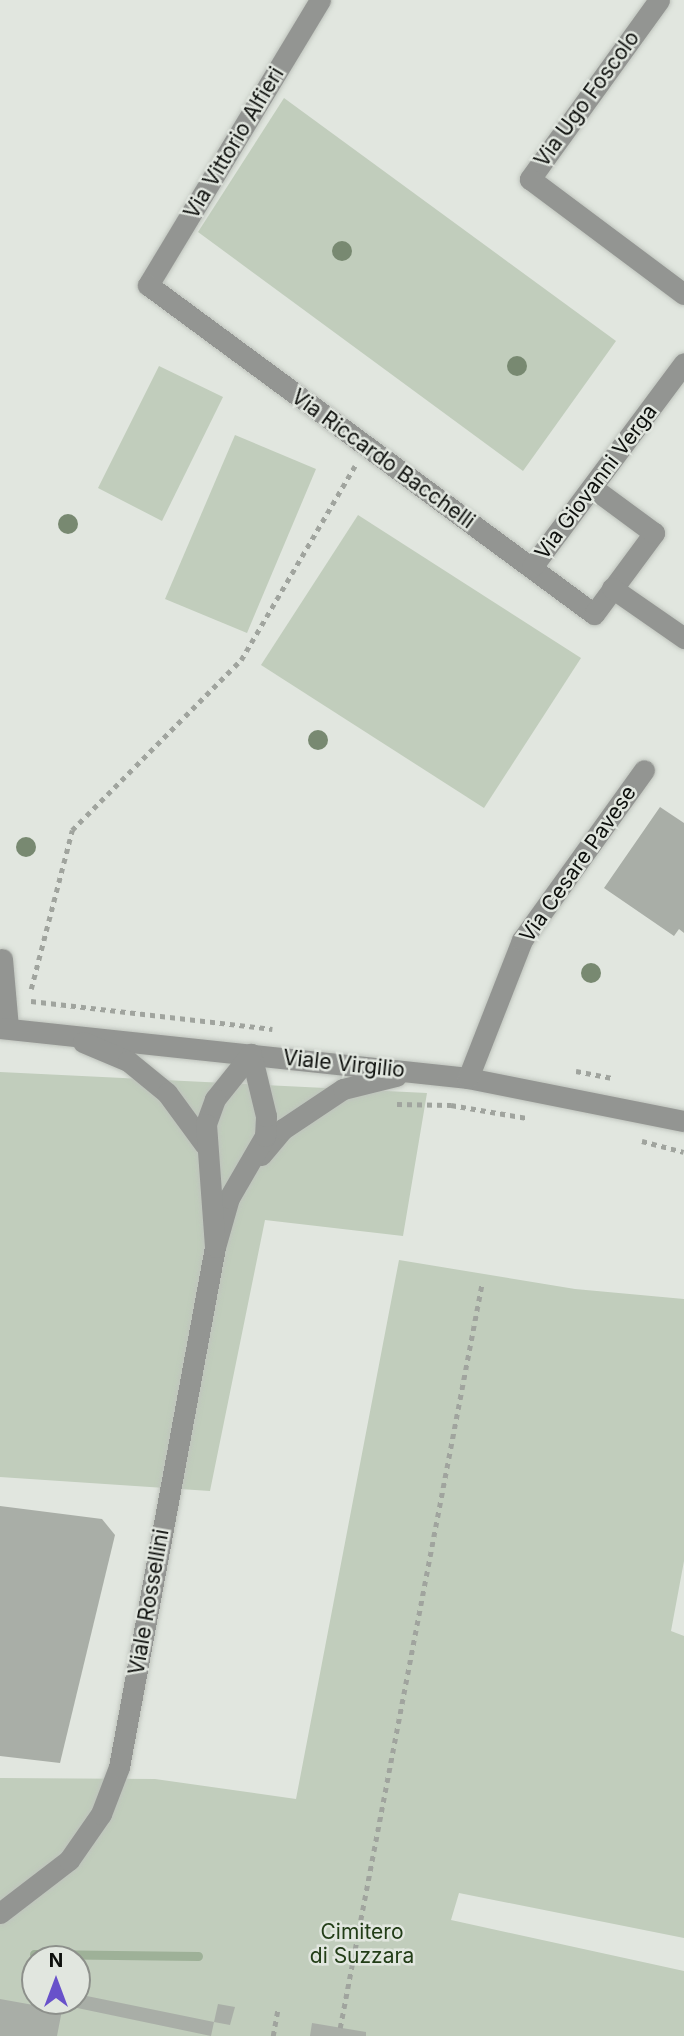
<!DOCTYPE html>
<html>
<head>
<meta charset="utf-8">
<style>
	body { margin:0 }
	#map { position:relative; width:684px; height:2036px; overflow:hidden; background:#e1e6df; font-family:Inter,sans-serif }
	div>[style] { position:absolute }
	.green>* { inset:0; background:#c1cdbc }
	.stream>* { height:9px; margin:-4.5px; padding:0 4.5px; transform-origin:4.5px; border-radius:4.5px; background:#9eb198 }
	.building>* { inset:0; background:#a9aea7 }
	.path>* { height:4.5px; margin-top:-2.25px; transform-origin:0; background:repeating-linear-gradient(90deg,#a0a49e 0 5px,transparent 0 10px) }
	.roads { filter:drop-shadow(0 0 2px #bfc4bd) drop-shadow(0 0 2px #bfc4bd) }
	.minor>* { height:21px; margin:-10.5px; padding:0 10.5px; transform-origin:10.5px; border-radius:10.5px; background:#939592 }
	.trees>* { width:20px; height:20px; margin:-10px; border-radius:50%; background:#788971 }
	span { translate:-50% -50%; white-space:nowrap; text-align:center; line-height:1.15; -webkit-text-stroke:5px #e1e6df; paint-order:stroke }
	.street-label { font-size:21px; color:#0e100d }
	.park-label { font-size:21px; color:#223d17 }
	.north { position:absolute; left:21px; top:1945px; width:70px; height:70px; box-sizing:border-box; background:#e1e6df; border:2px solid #8d908b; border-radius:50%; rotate:0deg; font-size:19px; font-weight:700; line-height:28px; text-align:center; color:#0e100d }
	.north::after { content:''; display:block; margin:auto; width:24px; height:32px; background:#6851ca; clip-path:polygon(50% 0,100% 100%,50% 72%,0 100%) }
</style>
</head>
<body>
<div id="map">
	<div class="green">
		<i style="clip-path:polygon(284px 98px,616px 341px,523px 471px,198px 232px)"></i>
		<i style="clip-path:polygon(159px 366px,223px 397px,162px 521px,98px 488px)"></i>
		<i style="clip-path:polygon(235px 435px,316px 469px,247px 633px,165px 599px)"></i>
		<i style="clip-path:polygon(358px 515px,581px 658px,484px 808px,261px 665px)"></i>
		<i style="clip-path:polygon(0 1072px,427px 1093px,403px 1236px,265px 1220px,210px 1491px,0 1477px)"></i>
		<i style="clip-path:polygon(evenodd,399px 1260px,575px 1289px,684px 1299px,684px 1561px,671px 1631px,684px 1636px,684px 1938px,459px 1893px,451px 1920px,684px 1971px,684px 2036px,0 2036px,0 1778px,155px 1779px,296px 1799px,399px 1260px,35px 1959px,77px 1959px,77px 2001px,35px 2001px,35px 1959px)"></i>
	</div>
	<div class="stream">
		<i style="left:34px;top:1954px;width:164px;rotate:0.7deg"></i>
	</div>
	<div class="building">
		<i style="clip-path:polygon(660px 807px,684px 823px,684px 933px,679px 929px,674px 936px,604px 888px)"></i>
		<i style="clip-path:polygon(0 1506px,102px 1519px,115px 1535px,60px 1763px,0 1756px)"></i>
		<i style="clip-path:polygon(77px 1994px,214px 2022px,211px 2036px,63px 2005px,57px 2036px,0 2036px,0 1999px,39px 2006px,40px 2001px,77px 2001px)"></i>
		<i style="clip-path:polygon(218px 2004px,235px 2007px,230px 2025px,214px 2022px)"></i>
		<i style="clip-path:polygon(312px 2023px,366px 2032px,366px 2036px,310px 2036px)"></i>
	</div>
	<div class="path">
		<i style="left:31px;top:989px;width:164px;rotate:-75.5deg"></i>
		<i style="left:72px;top:830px;width:240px;rotate:-45.2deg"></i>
		<i style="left:241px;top:660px;width:225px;rotate:-59.6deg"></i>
		<i style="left:31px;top:1001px;width:243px;rotate:6.6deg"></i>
		<i style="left:576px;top:1071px;width:37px;rotate:11deg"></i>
		<i style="left:397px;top:1104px;width:54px;rotate:1.1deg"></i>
		<i style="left:451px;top:1105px;width:77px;rotate:9.7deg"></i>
		<i style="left:642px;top:1141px;width:43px;rotate:14.7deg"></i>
		<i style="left:340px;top:2028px;width:758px;rotate:-79.21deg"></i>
		<i style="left:273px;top:2036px;width:27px;rotate:-80deg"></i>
	</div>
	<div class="roads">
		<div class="minor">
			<i style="left:320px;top:0;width:333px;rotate:121.1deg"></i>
			<i style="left:148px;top:285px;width:554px;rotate:36.42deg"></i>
			<i style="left:594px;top:614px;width:101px;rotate:-53.5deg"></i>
			<i style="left:654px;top:533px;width:76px;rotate:-143.6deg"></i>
			<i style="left:659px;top:0;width:221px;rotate:125.8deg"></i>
			<i style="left:530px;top:179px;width:192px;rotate:36.8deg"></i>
			<i style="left:532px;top:567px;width:254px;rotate:-53.3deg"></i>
			<i style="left:612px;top:588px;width:88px;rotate:34.8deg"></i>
			<i style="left:2px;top:959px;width:69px;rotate:85deg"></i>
			<i style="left:0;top:1028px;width:471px;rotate:6.1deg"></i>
			<i style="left:468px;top:1078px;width:220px;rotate:11.3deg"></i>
			<i style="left:83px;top:1042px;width:49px;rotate:22.9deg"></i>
			<i style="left:128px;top:1061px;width:50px;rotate:39.4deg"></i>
			<i style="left:167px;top:1093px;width:64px;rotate:53.8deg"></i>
			<i style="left:468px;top:1078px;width:148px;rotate:-68.6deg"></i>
			<i style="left:522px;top:940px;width:209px;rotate:-54.3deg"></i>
			<i style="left:261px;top:1155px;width:34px;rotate:-50deg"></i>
			<i style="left:283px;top:1129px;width:72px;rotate:-33.7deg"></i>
			<i style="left:343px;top:1089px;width:55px;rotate:-13.8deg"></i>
			<i style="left:0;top:1913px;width:87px;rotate:-37.5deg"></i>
			<i style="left:69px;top:1860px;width:56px;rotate:-55.2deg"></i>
			<i style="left:101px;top:1814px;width:50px;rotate:-69deg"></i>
			<i style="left:119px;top:1767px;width:529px;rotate:-79.54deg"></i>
			<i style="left:215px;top:1247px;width:51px;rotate:-74.1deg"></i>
			<i style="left:229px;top:1198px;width:72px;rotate:-59.9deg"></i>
			<i style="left:265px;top:1136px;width:20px;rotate:-87deg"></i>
			<i style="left:266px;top:1116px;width:64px;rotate:-103.6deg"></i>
			<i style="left:251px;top:1054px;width:58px;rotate:128.7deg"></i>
			<i style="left:215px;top:1099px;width:27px;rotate:110deg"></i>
			<i style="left:206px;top:1124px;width:123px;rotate:85.8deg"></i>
		</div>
	</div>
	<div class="trees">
		<i style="left:342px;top:251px"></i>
		<i style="left:517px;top:366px"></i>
		<i style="left:68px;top:524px"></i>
		<i style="left:318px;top:740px"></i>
		<i style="left:26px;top:847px"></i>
		<i style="left:591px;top:973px"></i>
	</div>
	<div class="street-label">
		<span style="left:587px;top:99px;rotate:-54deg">Via Ugo Foscolo</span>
		<span style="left:234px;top:143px;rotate:-59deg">Via Vittorio Alfieri</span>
		<span style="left:383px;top:459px;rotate:36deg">Via Riccardo Bacchelli</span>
		<span style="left:596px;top:482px;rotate:-53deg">Via Giovanni Verga</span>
		<span style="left:578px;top:864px;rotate:-55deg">Via Cesare Pavese</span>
		<span style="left:344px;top:1064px;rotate:6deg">Viale Virgilio</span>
		<span style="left:149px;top:1602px;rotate:-80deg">Viale Rossellini</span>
	</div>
	<div class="park-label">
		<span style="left:362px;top:1944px">Cimitero<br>di Suzzara</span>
	</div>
	<div class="north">N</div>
</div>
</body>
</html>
